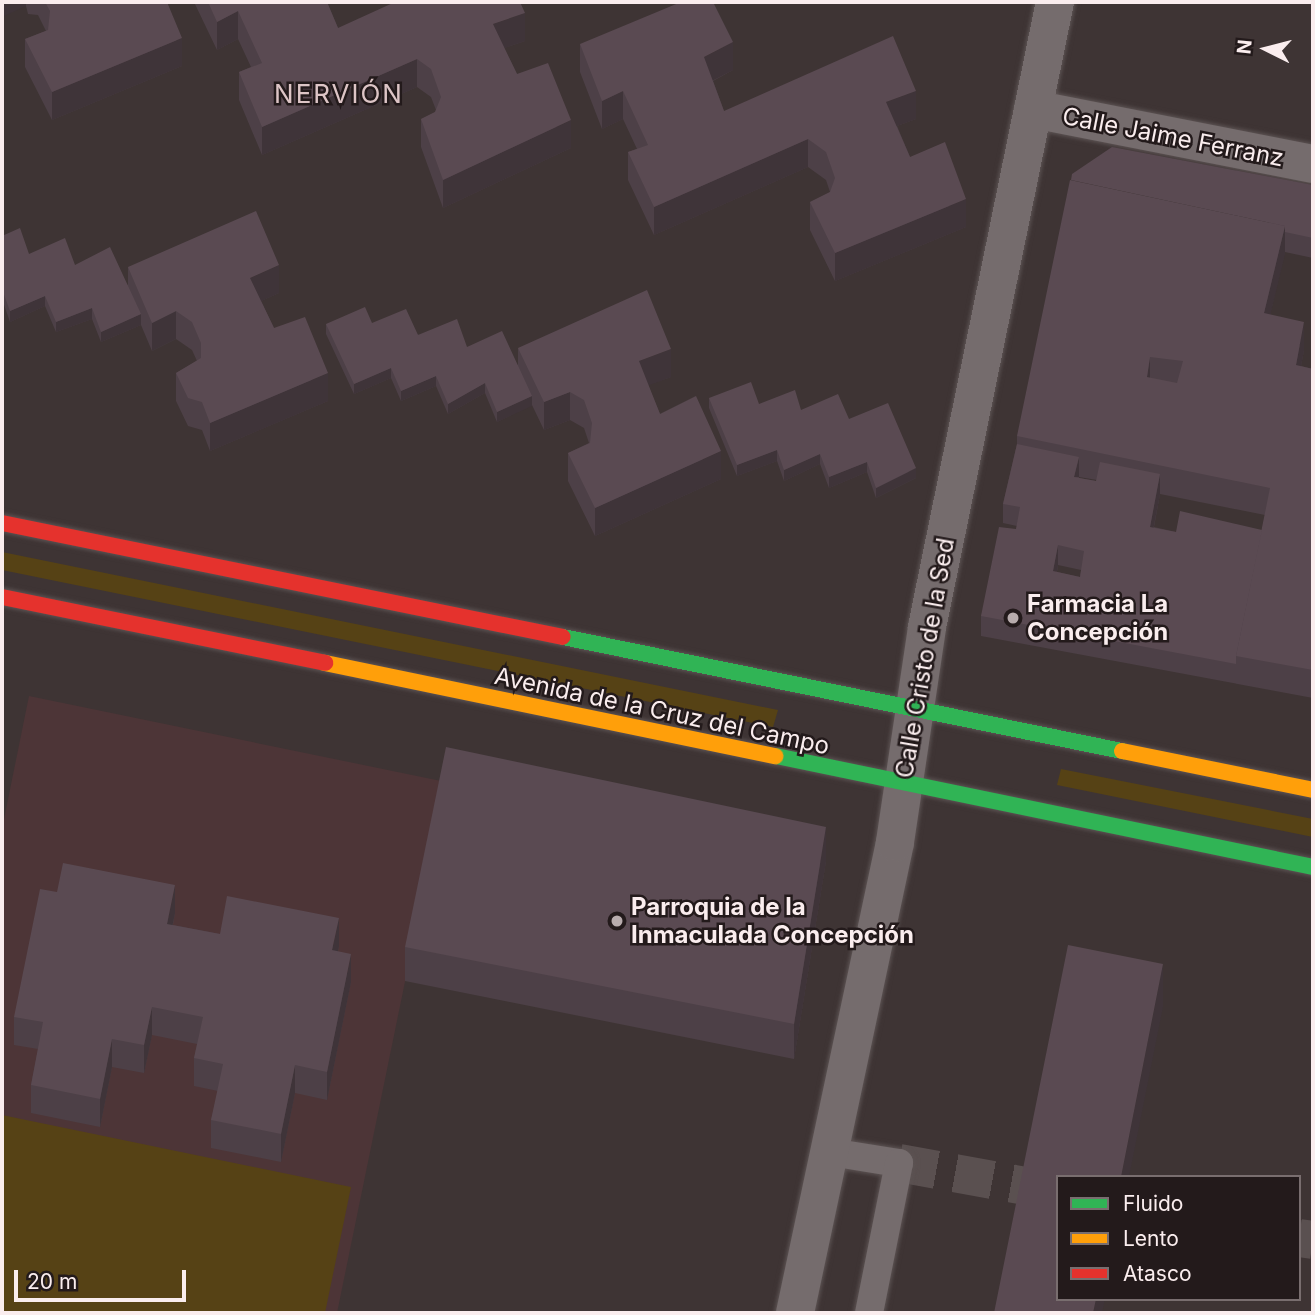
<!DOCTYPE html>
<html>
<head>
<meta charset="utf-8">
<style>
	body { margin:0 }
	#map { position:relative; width:1315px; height:1315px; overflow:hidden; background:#3e3434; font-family:Inter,sans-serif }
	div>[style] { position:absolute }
	.built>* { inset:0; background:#4d3537 }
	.green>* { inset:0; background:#564215 }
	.street-tunnel>* { height:38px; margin-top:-19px; transform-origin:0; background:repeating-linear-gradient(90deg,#5a5050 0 38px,transparent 0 57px) }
	.roads { filter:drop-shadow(0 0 2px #5c5353) drop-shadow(0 0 2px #5c5353) }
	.lane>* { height:28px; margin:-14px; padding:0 14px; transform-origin:14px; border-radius:14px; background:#756c6d }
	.street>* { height:38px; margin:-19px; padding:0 19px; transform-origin:19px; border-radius:19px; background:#756c6d }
	.fast>* { height:16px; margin:-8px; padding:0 8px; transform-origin:8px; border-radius:8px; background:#30b455 }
	.slow>* { height:16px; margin:-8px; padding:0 8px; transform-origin:8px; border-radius:8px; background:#ff9f0a }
	.jam>* { height:16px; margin:-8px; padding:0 8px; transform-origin:8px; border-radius:8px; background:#e5322d }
	.wall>* { inset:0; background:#4d4047 }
	.shaded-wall>* { inset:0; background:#3f3439 }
	.building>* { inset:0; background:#5a4a52 }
	.dots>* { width:19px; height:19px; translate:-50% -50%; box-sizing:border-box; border:4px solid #231a1b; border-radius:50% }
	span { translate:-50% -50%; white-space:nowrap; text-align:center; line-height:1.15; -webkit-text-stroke:5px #231a1b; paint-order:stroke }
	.street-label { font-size:24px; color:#faedee }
	.poi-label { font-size:24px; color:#faedee; font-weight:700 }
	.left { translate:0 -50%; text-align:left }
	.neighbourhood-label { font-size:26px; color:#ddc5c6; letter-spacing:2px }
	.frame { position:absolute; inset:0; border:4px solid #faedee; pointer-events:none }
	.legend { position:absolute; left:1056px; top:1175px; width:245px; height:126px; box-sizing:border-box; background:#231a1b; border:2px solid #796e6f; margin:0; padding:9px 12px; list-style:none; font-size:21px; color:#faedee }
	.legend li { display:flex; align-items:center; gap:14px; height:35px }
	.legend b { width:35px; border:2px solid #796e6f }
	.north { position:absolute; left:1231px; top:14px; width:70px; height:70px; -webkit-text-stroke:5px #231a1b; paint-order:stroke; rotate:276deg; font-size:19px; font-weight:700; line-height:28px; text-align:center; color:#faedee }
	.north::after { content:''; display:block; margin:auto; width:24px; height:32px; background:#faedee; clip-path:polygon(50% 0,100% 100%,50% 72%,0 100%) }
	.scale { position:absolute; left:14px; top:1270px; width:172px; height:32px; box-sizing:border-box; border:4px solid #faedee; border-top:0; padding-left:9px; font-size:21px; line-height:24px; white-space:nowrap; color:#faedee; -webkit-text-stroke:5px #231a1b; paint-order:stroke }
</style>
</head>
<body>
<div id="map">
	<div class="built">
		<i style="clip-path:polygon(29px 696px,446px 782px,337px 1313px,2px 1313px,2px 829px)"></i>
	</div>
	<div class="green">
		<i style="clip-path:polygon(2px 552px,778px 710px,773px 727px,2px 570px)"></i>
		<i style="clip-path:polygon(1061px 769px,1313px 819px,1313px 837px,1057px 785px)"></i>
		<i style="clip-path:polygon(2px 1115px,351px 1187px,325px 1313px,2px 1313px)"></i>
	</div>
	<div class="street-tunnel">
		<i style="left:899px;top:1163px;width:162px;rotate:10.3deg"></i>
		<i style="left:1299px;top:1238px;width:14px;rotate:8deg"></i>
	</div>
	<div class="roads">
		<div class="lane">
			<i style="left:830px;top:1152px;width:70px;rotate:9.1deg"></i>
			<i style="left:899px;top:1163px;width:153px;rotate:101.3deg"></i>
		</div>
		<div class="street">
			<i style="left:1033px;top:109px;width:285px;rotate:11.1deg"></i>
			<i style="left:795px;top:1313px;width:481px;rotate:-78deg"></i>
			<i style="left:895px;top:842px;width:217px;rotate:-81.5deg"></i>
			<i style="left:927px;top:627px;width:638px;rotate:-78.43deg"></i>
		</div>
		<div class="fast">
			<i style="left:563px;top:637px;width:571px;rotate:11.53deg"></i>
			<i style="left:776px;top:756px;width:548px;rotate:11.68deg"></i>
		</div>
		<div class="slow">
			<i style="left:325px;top:663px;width:460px;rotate:11.7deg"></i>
			<i style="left:1122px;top:751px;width:195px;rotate:11.5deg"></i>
		</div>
		<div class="jam">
			<i style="left:2px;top:523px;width:572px;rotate:11.49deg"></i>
			<i style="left:2px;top:597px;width:330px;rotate:11.5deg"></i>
		</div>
	</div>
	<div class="wall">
		<i style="clip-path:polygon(2px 2px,167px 2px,182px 66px,52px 120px,25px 67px,25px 39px,46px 31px,38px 15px,28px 14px,26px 6px)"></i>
		<i style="clip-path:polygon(194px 2px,327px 2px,338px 28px,525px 41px,504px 48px,517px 74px,571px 148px,443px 208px,421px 147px,421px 119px,435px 112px,436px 110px,431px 97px,417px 87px,262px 155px,239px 100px,239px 72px,251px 67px,238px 39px,217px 50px)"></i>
		<i style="clip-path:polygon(580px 44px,733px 70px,713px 81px,724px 111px,916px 119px,897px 126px,910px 157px,966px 227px,835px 281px,810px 230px,810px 202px,830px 192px,826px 180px,808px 167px,654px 235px,628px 180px,628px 152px,637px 149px,623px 119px,602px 129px,580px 72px)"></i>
		<i style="clip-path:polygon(evenodd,1313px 185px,1313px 258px,1285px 252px,1270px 315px,1304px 350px,1301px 366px,1313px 369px,1313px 698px,981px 636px,981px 616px,1017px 526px,1003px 523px,1003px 504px,1017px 444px,1017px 436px,1313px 185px,1079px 477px,1097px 480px,1096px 481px,1079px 478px,1079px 477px,1313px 185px,1160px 494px,1265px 515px,1262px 530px,1176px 532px,1154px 527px,1160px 494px,1313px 185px,1058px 565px,1081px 570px,1080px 577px,1057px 572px,1058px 565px)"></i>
		<i style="clip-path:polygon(2px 236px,29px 254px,75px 265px,128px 285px,128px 267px,279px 293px,261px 301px,274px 328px,328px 401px,210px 451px,202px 430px,188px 426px,176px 401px,176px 373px,197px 361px,192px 350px,176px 339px,152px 351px,141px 325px,101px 342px,92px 319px,56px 332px,45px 306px,10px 322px,2px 299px)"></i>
		<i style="clip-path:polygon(372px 323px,467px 347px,518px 365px,518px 348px,671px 377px,648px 385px,660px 414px,721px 479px,595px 536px,568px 481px,568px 453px,589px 443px,584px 428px,570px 420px,544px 430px,532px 405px,497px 422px,485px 393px,448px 414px,436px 386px,401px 401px,391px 378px,354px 394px,326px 334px,326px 324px)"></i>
		<i style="clip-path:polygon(709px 398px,801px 410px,849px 419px,916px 478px,876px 498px,867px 472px,829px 488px,820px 464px,784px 481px,777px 461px,737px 476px,709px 408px)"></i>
		<i style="clip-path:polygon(826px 861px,794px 1059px,405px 981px,405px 947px)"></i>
		<i style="clip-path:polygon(175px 913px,173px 925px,220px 934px,339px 946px,338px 951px,351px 982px,327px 1100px,295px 1093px,281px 1162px,211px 1148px,211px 1120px,218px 1091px,194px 1086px,194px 1058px,197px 1044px,152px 1035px,144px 1073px,112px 1067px,100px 1127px,31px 1113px,31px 1085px,38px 1049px,14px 1045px,14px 1017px)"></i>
	</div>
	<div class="shaded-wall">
		<i style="clip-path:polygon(2px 2px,26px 2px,26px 6px,2px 17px)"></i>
		<i style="clip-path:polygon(238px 11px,238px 39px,217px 50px,217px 22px)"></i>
		<i style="clip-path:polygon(525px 13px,525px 41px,493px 52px,493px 24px)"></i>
		<i style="clip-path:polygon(182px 38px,182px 66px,52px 120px,52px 92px)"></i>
		<i style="clip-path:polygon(733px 42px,733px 70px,704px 85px,704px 57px)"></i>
		<i style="clip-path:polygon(417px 59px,417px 87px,262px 155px,262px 127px)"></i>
		<i style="clip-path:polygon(623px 91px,623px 119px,602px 129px,602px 101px)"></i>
		<i style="clip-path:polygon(916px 91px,916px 119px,886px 130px,886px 102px)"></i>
		<i style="clip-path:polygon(571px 120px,571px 148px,443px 208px,443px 180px)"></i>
		<i style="clip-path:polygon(808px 139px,808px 167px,654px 235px,654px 207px)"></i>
		<i style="clip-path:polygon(966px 199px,966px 227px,835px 281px,835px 253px)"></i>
		<i style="clip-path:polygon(1285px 226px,1285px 254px,1264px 341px,1264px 313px)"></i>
		<i style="clip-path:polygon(279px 265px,279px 293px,250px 306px,250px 278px)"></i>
		<i style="clip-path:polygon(45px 296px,45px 306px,10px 322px,10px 311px)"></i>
		<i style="clip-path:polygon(92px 308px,92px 319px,56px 332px,56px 322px)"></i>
		<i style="clip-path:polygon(176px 311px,176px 339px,152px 351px,152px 323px)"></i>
		<i style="clip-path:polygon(141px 314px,141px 325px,101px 342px,101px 332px)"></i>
		<i style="clip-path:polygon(1304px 322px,1304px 350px,1296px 393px,1296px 365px)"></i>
		<i style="clip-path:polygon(671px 349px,671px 377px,639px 389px,639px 361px)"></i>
		<i style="clip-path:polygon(1150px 357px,1150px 385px,1147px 377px)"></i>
		<i style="clip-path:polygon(391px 368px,391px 378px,354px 394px,354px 384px)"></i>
		<i style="clip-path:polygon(328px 373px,328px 401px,210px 451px,210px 423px)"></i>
		<i style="clip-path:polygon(436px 376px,436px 386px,401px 401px,401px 391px)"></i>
		<i style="clip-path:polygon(485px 383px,485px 393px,448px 414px,448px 404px)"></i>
		<i style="clip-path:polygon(570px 392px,570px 420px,544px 430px,544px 402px)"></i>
		<i style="clip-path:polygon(532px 396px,532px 406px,497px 422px,497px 412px)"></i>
		<i style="clip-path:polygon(777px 450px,777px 461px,737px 476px,737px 465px)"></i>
		<i style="clip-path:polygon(721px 451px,721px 479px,595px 536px,595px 508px)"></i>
		<i style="clip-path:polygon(820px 454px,820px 464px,784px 481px,784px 470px)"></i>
		<i style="clip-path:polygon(1079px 457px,1079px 477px,1074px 477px)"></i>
		<i style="clip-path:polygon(867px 462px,867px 472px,829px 488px,829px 477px)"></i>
		<i style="clip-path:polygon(916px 468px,916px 478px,876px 498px,876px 488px)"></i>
		<i style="clip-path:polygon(1160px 474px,1160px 494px,1150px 546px,1150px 527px)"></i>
		<i style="clip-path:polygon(1058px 545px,1058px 565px,1053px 591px,1053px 571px)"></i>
		<i style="clip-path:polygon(826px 827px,826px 861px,794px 1059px,794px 1024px)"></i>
		<i style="clip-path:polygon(175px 885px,175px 913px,167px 952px,167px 924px)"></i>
		<i style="clip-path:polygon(339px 918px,339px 946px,332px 978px,332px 950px)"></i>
		<i style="clip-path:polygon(351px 954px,351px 982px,327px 1100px,327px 1072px)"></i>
		<i style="clip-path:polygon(1163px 964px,1163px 1007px,1129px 1177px,1121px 1177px)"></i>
		<i style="clip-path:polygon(152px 1007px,152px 1035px,144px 1073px,144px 1045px)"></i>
		<i style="clip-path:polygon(112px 1039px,112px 1067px,100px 1127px,100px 1099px)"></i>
		<i style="clip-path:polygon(295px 1065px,295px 1093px,281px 1162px,281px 1134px)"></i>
		<i style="clip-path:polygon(1096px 1299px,1105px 1299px,1102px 1313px,1093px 1313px)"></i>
	</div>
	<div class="building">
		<i style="clip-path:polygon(45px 2px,167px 2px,182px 38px,52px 92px,25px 39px,48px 30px,50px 11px)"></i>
		<i style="clip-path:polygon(208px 2px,327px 2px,338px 28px,395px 2px,520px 2px,525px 13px,493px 24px,517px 74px,548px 63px,571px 120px,443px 180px,421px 119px,435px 112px,441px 97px,431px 69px,417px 59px,262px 127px,239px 72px,262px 63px,238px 11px,217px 22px)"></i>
		<i style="clip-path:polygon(681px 2px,713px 2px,733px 42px,704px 57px,724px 111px,893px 36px,916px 91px,886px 102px,910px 157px,945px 142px,966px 199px,835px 253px,810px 202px,830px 192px,835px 178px,826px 152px,808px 139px,654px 207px,628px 152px,648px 145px,623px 91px,602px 101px,580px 44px)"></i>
		<i style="clip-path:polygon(1112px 147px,1313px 185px,1313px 238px,1285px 232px,1285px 226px,1071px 180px,1072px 174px)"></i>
		<i style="clip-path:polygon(evenodd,1070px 180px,1285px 226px,1264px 313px,1304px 322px,1296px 365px,1313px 369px,1313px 670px,1236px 656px,1270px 488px,1017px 436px,1070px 180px,1150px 357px,1183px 361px,1177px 383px,1147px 377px,1150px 357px)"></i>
		<i style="clip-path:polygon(256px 211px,279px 265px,250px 278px,274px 328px,305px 317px,328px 373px,210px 423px,202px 402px,188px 398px,176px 373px,201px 358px,201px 343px,192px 322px,176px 311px,152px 323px,128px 267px)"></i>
		<i style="clip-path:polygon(20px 228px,29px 254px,65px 238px,75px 265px,110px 247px,141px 314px,101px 332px,92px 308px,56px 322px,45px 296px,10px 311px,2px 289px,2px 236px)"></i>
		<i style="clip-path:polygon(647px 290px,671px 349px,639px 361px,660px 414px,696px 396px,721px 451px,595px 508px,568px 453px,590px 443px,592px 423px,584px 400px,570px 392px,544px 402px,518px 348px)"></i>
		<i style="clip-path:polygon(365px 307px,372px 323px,406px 309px,418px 335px,457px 319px,467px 347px,502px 331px,532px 396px,497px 412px,485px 383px,448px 404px,436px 376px,401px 391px,391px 368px,354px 384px,326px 324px)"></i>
		<i style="clip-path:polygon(751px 382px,759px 404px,795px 390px,801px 410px,838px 394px,849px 419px,888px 403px,916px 468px,876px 488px,867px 462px,829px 477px,820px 454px,784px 470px,777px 450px,737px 465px,709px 398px)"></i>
		<i style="clip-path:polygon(evenodd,1017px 444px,1079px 457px,1074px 477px,1096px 481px,1100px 462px,1160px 474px,1150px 527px,1176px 532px,1180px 511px,1262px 530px,1236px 656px,1236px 664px,981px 616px,999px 527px,1016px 529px,1020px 507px,1003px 504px,1017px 444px,1058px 545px,1084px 551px,1080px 577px,1053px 571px,1058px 545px)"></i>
		<i style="clip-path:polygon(446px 747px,826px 827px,794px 1024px,405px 947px)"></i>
		<i style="clip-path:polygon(63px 863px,175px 885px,167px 924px,220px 934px,227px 896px,339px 918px,332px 950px,351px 954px,327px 1072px,295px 1065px,281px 1134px,211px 1120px,223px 1064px,194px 1058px,203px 1017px,152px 1007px,144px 1045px,112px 1039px,100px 1099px,31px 1085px,43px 1022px,14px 1017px,40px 889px,57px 892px)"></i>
		<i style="clip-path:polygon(1068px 945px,1163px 964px,1121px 1177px,1058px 1177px,1058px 1299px,1096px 1299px,1093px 1313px,994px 1313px)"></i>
	</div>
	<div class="dots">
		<i style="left:1013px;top:618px;background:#b8acad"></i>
		<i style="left:617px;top:921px;background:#b8acad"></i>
	</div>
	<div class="street-label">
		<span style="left:1173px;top:137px;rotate:11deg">Calle Jaime Ferranz</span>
		<span style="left:925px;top:658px;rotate:-80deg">Calle Cristo de la Sed</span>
		<span style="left:662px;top:711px;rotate:12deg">Avenida de la Cruz del Campo</span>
	</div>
	<div class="poi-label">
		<span class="left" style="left:1027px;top:618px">Farmacia La<br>Concepción</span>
		<span class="left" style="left:631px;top:921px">Parroquia de la<br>Inmaculada Concepción</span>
	</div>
	<div class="neighbourhood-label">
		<span style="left:339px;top:94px">NERVIÓN</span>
	</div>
	<div class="frame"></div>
	<ul class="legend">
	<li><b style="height:9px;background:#30b455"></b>Fluido</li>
	<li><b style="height:9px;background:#ff9f0a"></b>Lento</li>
	<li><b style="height:9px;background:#e5322d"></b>Atasco</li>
	</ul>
	<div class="north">N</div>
	<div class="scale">20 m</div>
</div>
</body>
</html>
